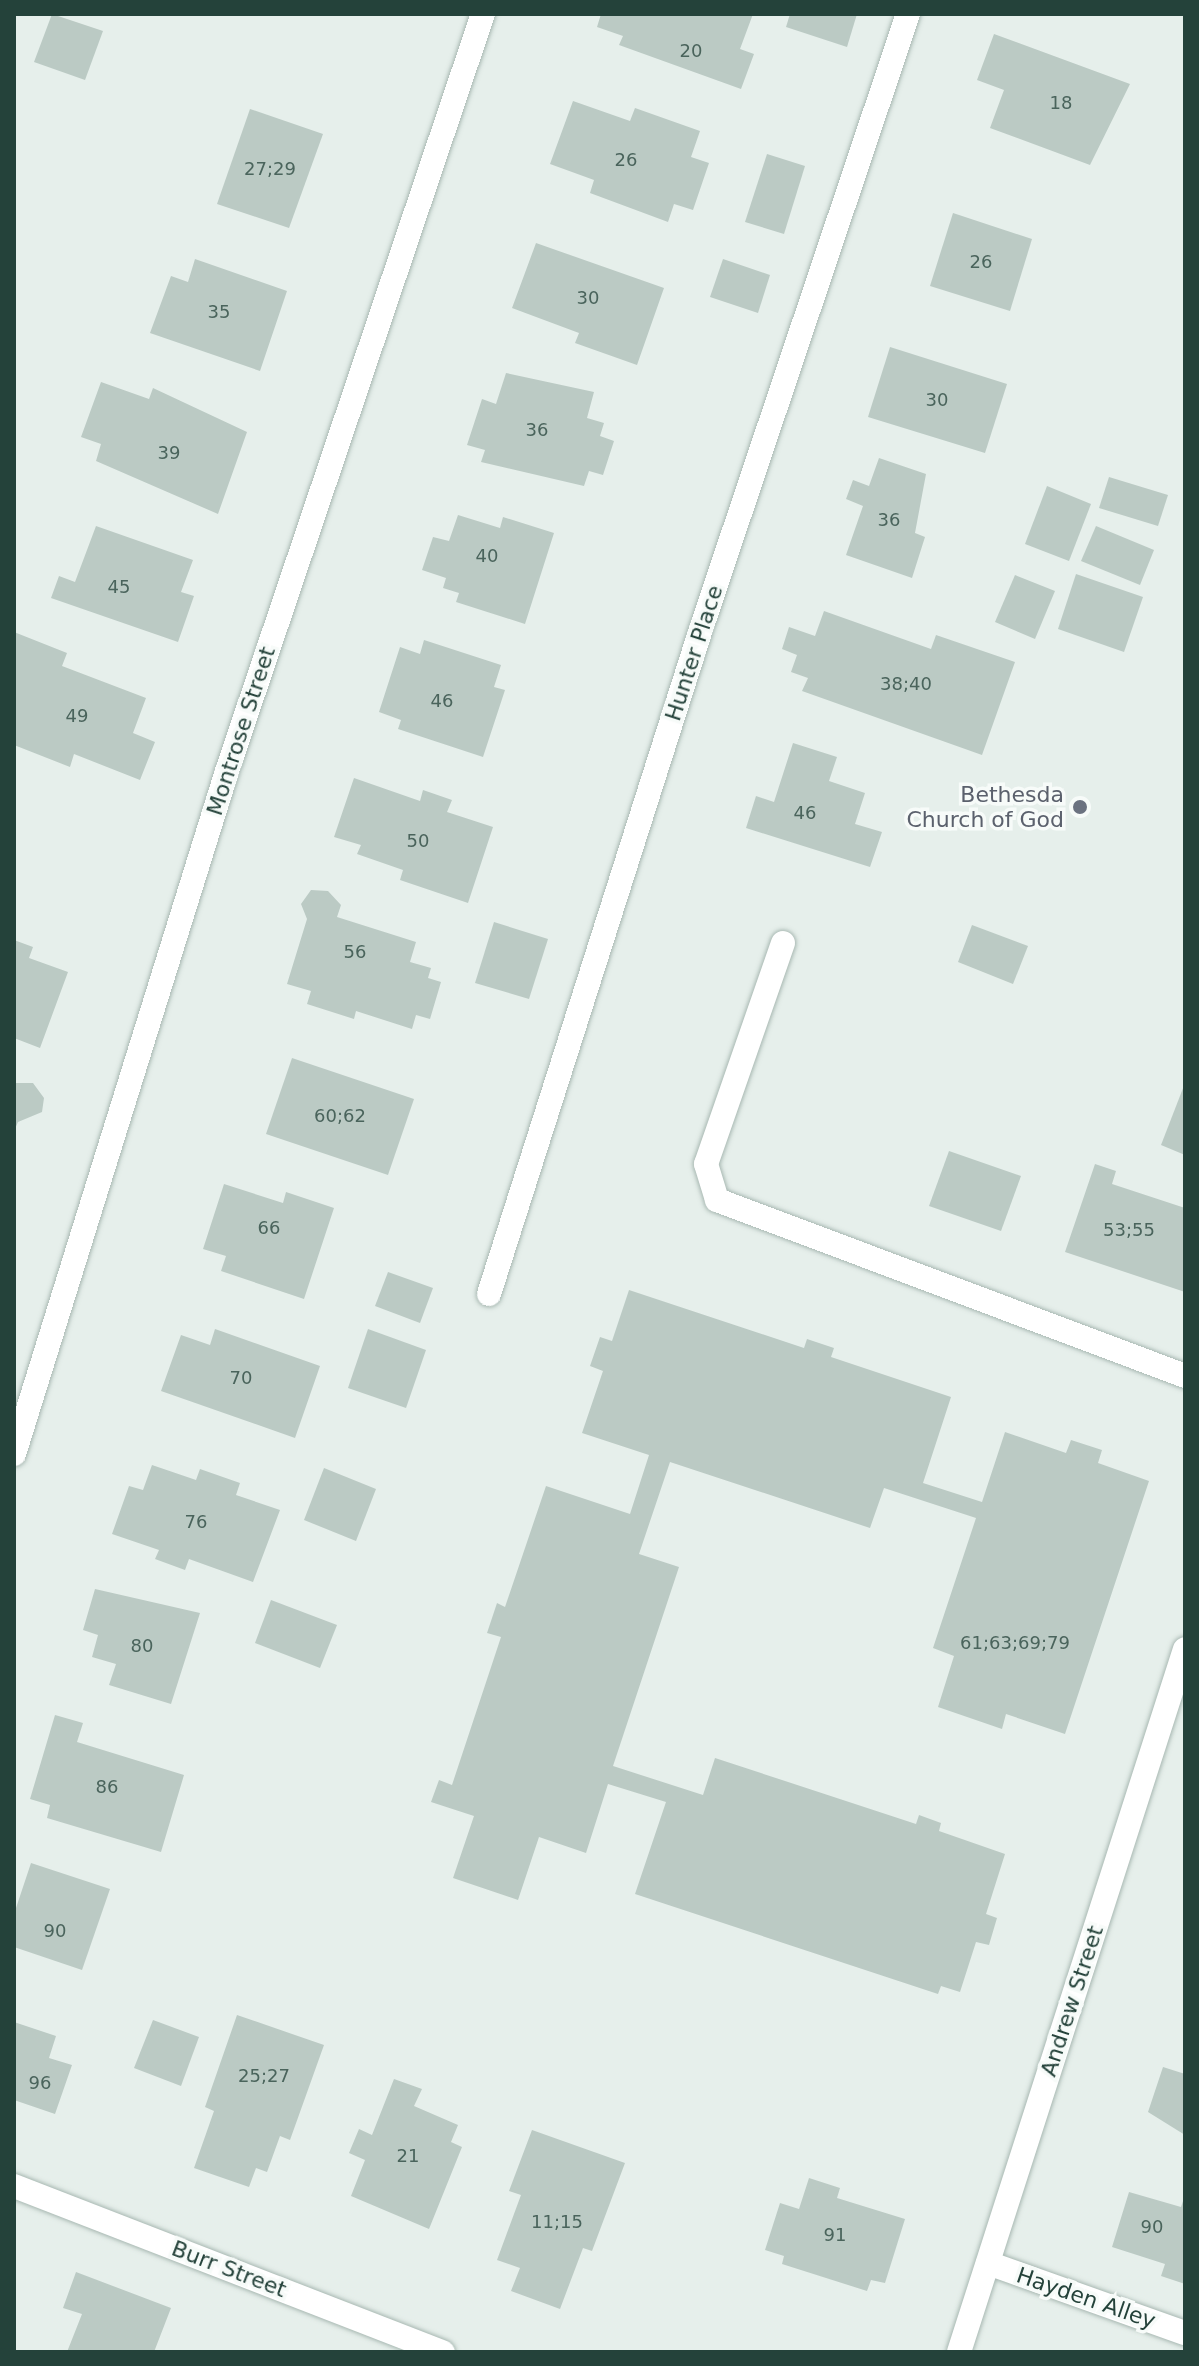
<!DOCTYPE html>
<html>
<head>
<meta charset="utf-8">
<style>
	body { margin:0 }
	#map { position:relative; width:1199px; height:2366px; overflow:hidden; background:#e6efeb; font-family:"DejaVu Sans",sans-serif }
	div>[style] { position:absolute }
	.building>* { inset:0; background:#bbcac4 }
	.roads { filter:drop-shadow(0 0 2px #a8b8b2) drop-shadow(0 0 2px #a8b8b2) }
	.service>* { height:24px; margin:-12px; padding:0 12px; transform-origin:12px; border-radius:12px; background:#fff }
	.minor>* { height:24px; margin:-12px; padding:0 12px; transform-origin:12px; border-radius:12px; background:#fff }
	.dots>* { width:22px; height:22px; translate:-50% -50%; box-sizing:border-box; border:4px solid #f7fbf9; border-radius:50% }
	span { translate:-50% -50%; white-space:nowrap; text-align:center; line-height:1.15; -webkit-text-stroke:7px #f7fbf9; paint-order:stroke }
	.number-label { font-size:18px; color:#4a645c }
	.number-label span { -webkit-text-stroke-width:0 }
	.street-label { font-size:22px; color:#24423a }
	.worship-label { font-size:22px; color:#5b616d }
	.right { translate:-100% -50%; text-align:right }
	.frame { position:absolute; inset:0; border:16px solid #24423a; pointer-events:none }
</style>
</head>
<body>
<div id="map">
	<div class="building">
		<i style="clip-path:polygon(52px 14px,103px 31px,85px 80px,34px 62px)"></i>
		<i style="clip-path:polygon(601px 14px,753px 14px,740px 49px,754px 54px,741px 89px,619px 45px,623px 36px,597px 27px)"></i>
		<i style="clip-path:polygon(790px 14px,857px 14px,847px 47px,786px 27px)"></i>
		<i style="clip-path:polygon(994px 34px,1130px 84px,1090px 165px,990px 128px,1004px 90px,977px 80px)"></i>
		<i style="clip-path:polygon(573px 101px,630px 121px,635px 108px,700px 131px,691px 157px,709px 163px,693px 210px,674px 204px,668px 222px,590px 193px,594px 180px,550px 164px)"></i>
		<i style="clip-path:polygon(250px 109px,323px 134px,289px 228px,217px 204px)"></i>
		<i style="clip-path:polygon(767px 154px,805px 166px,784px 234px,745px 222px)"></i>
		<i style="clip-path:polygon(953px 213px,1032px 239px,1010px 311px,930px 286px)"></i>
		<i style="clip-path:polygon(536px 243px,664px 288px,637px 365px,575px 343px,579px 333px,512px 308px)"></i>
		<i style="clip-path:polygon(195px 259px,287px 291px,260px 371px,150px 333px,171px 276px,188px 282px)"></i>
		<i style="clip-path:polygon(723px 259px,770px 275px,758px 313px,710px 297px)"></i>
		<i style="clip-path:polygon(890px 347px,1007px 384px,985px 453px,868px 417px)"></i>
		<i style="clip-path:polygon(506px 373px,594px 392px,587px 418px,604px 423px,600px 436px,614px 441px,603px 475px,589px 471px,584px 486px,481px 462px,485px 450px,467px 445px,482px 399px,496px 404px)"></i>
		<i style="clip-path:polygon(101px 382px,149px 399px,153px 388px,247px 432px,218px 514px,96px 461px,101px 444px,81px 437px)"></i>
		<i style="clip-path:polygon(879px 458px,926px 474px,915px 533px,925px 537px,912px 578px,846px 555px,863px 506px,846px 499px,853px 480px,869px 486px)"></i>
		<i style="clip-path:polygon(1109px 477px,1168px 495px,1158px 526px,1099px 508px)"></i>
		<i style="clip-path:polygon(1047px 486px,1091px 504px,1069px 561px,1025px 544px)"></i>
		<i style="clip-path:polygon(458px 515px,500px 528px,503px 517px,554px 533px,525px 624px,456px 602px,459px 593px,443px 588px,446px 578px,422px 570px,433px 537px,449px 541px)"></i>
		<i style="clip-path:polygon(96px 526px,193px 560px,181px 592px,194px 596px,178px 642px,51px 598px,59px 576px,75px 582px)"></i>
		<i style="clip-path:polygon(1096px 526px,1154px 550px,1140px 585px,1081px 561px)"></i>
		<i style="clip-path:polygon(1076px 574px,1143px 597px,1124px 652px,1058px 629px)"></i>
		<i style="clip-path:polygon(1015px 575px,1055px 591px,1035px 639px,995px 622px)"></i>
		<i style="clip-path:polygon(824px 611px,931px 649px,936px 635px,1015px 662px,982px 755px,802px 691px,808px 678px,791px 672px,797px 655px,782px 649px,789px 627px,815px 636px)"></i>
		<i style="clip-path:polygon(14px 632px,67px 653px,62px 666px,146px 698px,133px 733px,155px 742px,140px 780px,74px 754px,70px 767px,14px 745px)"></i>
		<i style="clip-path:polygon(424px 640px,501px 665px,494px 687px,505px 690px,483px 757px,398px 729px,401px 720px,379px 712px,400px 647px,420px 654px)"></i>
		<i style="clip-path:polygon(793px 743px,837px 757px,829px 781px,865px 793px,855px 824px,882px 832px,870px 867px,746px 828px,756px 796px,774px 802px)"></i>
		<i style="clip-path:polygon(354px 778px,420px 801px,423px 790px,452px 800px,447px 812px,493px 827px,468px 903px,400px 880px,403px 870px,357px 854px,361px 845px,334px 837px)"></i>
		<i style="clip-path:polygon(311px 890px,328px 891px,341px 905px,337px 917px,416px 942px,410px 962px,431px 968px,428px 978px,441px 982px,430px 1019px,416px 1015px,412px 1029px,356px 1011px,354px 1019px,307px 1004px,311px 991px,287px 984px,307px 919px,301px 904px)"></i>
		<i style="clip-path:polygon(494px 922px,548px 939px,529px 999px,475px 983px)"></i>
		<i style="clip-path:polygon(972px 925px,1028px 946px,1013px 984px,958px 962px)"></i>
		<i style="clip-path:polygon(14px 940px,33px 947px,29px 958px,68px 972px,40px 1048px,14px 1038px)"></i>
		<i style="clip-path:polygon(292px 1058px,414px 1099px,388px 1175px,266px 1134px)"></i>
		<i style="clip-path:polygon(14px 1083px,33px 1083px,44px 1098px,42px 1112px,18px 1122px,14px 1131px)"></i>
		<i style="clip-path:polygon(1185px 1083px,1185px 1155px,1161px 1145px)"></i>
		<i style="clip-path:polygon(949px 1151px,1021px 1176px,1001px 1231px,929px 1206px)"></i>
		<i style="clip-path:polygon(1095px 1164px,1116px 1171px,1112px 1184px,1185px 1208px,1185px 1292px,1065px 1252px)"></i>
		<i style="clip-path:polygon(224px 1184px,283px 1203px,286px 1192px,334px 1208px,304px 1299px,221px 1271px,226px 1256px,203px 1249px)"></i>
		<i style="clip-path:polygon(388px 1272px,433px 1288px,420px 1323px,375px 1306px)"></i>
		<i style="clip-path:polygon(629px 1290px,804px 1348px,807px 1339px,834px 1348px,831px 1357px,951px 1397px,923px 1483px,982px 1502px,1005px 1432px,1066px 1453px,1071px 1440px,1102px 1450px,1098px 1463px,1149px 1481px,1065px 1734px,1006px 1714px,1002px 1729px,938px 1707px,954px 1656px,933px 1648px,976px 1518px,884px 1488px,870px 1528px,670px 1462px,639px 1554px,679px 1567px,613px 1766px,703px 1795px,715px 1758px,916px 1824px,919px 1815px,941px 1823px,939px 1831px,1005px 1854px,986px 1914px,997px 1918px,989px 1945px,976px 1942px,960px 1992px,941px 1986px,938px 1994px,635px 1894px,666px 1802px,608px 1784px,586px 1853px,539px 1837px,518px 1900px,453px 1878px,474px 1816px,431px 1802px,439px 1780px,452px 1785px,501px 1637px,487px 1633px,497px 1603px,505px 1607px,546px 1486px,630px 1514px,649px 1455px,582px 1433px,603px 1371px,590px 1366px,600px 1337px,612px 1341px)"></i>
		<i style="clip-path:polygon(215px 1329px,320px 1366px,295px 1438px,161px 1391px,181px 1335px,210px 1345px)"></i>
		<i style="clip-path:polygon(368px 1329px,426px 1350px,406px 1408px,348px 1388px)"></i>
		<i style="clip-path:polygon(152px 1465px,196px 1480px,200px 1469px,240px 1483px,236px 1495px,280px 1510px,253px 1582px,189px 1559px,185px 1570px,155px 1559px,159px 1550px,112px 1534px,129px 1486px,143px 1490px)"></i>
		<i style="clip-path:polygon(324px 1468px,376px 1489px,356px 1541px,304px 1520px)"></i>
		<i style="clip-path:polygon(95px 1589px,200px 1613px,171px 1704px,109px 1685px,116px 1664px,92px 1657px,98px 1635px,83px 1630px)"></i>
		<i style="clip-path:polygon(271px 1600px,337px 1625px,320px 1668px,255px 1643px)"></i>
		<i style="clip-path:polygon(55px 1715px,83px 1723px,77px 1742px,184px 1775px,161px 1852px,47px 1818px,50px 1805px,30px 1799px)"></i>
		<i style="clip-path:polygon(31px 1863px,110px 1889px,82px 1970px,14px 1947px,14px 1914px)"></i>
		<i style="clip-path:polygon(237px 2015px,324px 2045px,290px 2140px,280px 2136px,267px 2172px,256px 2168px,249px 2187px,194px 2168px,214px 2111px,205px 2107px)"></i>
		<i style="clip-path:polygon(153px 2020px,199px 2037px,181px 2086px,134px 2068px)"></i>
		<i style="clip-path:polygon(14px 2022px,56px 2036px,49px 2058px,72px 2065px,55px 2114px,14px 2100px)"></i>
		<i style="clip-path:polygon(1163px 2067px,1185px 2074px,1185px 2135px,1148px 2112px)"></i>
		<i style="clip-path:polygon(394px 2079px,422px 2089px,414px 2106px,458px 2125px,451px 2142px,462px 2147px,429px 2229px,351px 2196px,365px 2160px,349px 2153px,359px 2129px,372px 2135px)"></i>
		<i style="clip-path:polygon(532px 2130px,625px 2163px,592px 2251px,583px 2248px,560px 2309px,511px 2291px,520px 2268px,497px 2260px,521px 2195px,509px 2191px)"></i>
		<i style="clip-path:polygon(809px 2178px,840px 2188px,837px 2198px,905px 2219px,885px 2283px,871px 2280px,867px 2291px,782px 2264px,784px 2256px,765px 2250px,780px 2203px,799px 2209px)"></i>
		<i style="clip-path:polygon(1129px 2192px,1181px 2207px,1185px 2195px,1185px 2284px,1161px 2276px,1165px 2264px,1112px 2247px)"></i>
		<i style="clip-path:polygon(76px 2272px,171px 2308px,154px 2352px,67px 2352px,82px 2314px,63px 2308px)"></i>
	</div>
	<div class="roads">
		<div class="service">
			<i style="left:783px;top:943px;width:234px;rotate:109.2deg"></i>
			<i style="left:706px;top:1164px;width:38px;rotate:73deg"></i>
			<i style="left:717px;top:1200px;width:500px;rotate:20.6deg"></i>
		</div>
		<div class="minor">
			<i style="left:489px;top:1294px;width:695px;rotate:-72.32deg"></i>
			<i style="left:700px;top:632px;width:652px;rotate:-71.4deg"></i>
			<i style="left:14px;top:1454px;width:715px;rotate:-72.68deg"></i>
			<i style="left:227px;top:771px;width:799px;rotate:-71.32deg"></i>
			<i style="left:14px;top:2186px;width:460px;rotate:21.2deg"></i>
			<i style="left:988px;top:2263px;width:209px;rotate:19.6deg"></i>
			<i style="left:959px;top:2352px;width:738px;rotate:-72.18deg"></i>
		</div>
	</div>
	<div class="dots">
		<i style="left:1080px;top:807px;background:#6b7280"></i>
	</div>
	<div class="number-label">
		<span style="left:691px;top:51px">20</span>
		<span style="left:1061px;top:103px">18</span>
		<span style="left:626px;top:160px">26</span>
		<span style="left:270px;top:169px">27;29</span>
		<span style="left:981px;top:262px">26</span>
		<span style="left:588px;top:298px">30</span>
		<span style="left:219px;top:312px">35</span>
		<span style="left:937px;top:400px">30</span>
		<span style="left:537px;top:430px">36</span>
		<span style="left:169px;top:453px">39</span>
		<span style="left:889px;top:520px">36</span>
		<span style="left:487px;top:556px">40</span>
		<span style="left:119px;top:587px">45</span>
		<span style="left:906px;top:684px">38;40</span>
		<span style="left:442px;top:701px">46</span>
		<span style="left:77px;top:716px">49</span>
		<span style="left:805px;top:813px">46</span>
		<span style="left:418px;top:841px">50</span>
		<span style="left:355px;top:952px">56</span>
		<span style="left:340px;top:1116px">60;62</span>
		<span style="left:269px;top:1228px">66</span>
		<span style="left:1129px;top:1230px">53;55</span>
		<span style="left:241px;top:1378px">70</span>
		<span style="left:196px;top:1522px">76</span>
		<span style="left:1015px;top:1643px">61;63;69;79</span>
		<span style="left:142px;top:1646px">80</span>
		<span style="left:107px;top:1787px">86</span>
		<span style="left:55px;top:1931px">90</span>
		<span style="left:264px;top:2076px">25;27</span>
		<span style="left:40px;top:2083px">96</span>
		<span style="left:408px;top:2156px">21</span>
		<span style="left:557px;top:2222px">11;15</span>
		<span style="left:1152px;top:2227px">90</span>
		<span style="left:835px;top:2235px">91</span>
	</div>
	<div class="street-label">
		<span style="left:694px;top:653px;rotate:-72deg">Hunter Place</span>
		<span style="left:241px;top:731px;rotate:-72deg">Montrose Street</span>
		<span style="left:1072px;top:2001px;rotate:-72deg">Andrew Street</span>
		<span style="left:229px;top:2269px;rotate:21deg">Burr Street</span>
		<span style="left:1086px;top:2298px;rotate:19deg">Hayden Alley</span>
	</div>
	<div class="worship-label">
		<span class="right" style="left:1064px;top:807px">Bethesda<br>Church of God</span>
	</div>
	<div class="frame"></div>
</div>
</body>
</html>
